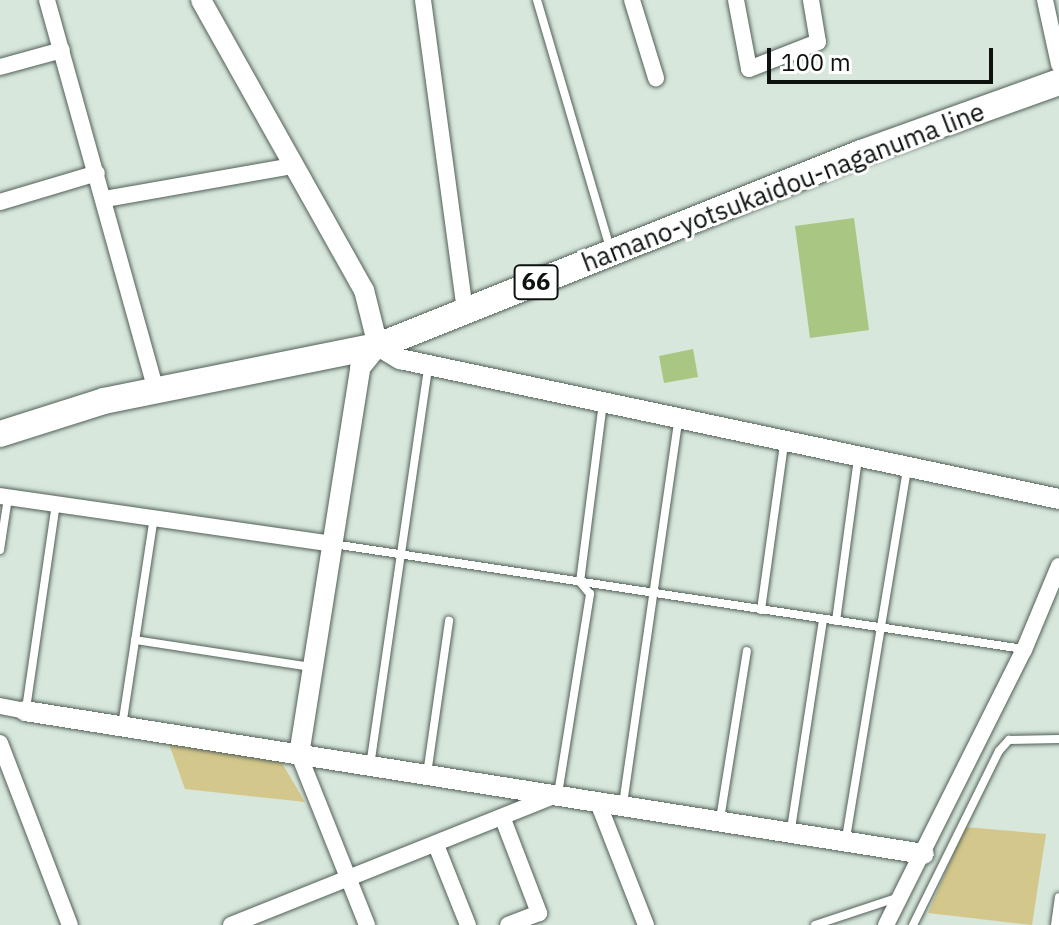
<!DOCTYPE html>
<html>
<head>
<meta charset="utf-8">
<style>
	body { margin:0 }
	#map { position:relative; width:1059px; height:925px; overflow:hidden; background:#d7e7dc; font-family:"IBM Plex Sans",sans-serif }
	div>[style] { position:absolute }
	.green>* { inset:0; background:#d4c78b }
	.building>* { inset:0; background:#a9c682 }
	.roads { filter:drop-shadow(0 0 2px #526057) drop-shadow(0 0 2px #526057) }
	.service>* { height:8px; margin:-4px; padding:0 4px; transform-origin:4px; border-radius:4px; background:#fff }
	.minor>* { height:16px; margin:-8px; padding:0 8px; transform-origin:8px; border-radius:8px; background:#fff }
	.tertiary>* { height:20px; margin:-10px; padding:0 10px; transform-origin:10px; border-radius:10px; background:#fff }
	.primary>* { height:26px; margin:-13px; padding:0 13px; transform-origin:13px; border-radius:13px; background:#fff }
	span { translate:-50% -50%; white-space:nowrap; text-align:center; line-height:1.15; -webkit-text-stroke:6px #fff; paint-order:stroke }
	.shield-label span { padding:2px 6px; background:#fff; border:2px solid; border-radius:6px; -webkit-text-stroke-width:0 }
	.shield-label { font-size:24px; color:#0d120f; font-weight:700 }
	.street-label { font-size:26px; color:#0d120f }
	.scale { position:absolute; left:767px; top:48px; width:226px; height:36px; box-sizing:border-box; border:4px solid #0d120f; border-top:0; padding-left:10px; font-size:24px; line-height:28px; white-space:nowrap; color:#0d120f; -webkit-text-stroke:6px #fff; paint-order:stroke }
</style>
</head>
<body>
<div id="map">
	<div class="green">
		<i style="clip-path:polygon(169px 744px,279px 758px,305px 802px,185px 789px)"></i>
		<i style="clip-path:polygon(965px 827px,1046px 834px,1032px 925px,928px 913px)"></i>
	</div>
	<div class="building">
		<i style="clip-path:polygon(854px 218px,869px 330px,810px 338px,795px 226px)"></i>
		<i style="clip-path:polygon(693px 349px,698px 377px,664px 383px,659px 356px)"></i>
	</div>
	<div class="roads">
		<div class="service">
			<i style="left:537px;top:0;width:259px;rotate:73.6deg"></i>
			<i style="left:333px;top:544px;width:698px;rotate:8.65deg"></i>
			<i style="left:0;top:550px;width:53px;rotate:-81.3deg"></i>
			<i style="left:761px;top:610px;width:168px;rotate:-82.1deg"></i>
			<i style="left:836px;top:621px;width:163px;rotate:-82.3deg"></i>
			<i style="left:135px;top:640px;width:179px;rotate:8.7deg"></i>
			<i style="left:26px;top:709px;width:207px;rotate:-81.7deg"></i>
			<i style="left:122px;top:726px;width:210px;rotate:-81.3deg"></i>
			<i style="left:370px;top:766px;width:402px;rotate:-81.7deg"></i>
			<i style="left:427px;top:774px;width:155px;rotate:-81.8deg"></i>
			<i style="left:558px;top:794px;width:203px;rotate:-80.9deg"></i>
			<i style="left:590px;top:594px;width:16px;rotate:-130deg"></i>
			<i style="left:580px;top:582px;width:180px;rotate:-82.7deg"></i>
			<i style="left:623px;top:804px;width:387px;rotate:-81.8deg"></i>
			<i style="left:720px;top:819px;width:170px;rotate:-80.9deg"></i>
			<i style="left:791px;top:829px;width:212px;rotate:-81.3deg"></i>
			<i style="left:846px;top:838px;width:375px;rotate:-80.6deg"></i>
			<i style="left:815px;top:925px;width:92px;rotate:-18.4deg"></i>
			<i style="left:913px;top:925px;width:194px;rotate:-63.7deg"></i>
			<i style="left:999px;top:751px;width:15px;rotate:-48deg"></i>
			<i style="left:1009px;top:740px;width:50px;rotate:-1.1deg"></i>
			<i style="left:1055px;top:925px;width:28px;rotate:-82deg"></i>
		</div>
		<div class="minor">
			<i style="left:47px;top:0;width:405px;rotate:74.4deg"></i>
			<i style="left:423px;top:0;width:313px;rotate:82.3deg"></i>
			<i style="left:632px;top:0;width:82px;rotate:72.9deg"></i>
			<i style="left:736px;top:0;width:70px;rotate:79.3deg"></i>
			<i style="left:749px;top:69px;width:74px;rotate:-21.4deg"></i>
			<i style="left:818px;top:42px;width:43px;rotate:-99.5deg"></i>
			<i style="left:1045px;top:0;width:66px;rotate:77.7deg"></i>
			<i style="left:0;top:67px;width:64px;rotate:-15.3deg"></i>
			<i style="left:105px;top:199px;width:191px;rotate:-10deg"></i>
			<i style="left:0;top:202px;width:101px;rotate:-16.6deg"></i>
			<i style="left:0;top:496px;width:335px;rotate:8.2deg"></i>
			<i style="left:0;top:706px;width:25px;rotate:11deg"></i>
			<i style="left:0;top:743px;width:195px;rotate:69deg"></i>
			<i style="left:299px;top:755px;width:183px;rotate:68.2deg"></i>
			<i style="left:597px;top:800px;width:134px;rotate:68.6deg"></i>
			<i style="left:503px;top:819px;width:101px;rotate:69deg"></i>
			<i style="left:539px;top:913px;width:33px;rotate:159deg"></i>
			<i style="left:436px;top:845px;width:86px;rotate:68.2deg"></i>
			<i style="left:231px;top:925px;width:352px;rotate:-21.8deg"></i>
			<i style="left:886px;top:925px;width:308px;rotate:-63.4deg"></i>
			<i style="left:1024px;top:650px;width:91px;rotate:-67.4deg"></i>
		</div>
		<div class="tertiary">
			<i style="left:201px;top:0;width:333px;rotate:60.7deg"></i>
			<i style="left:364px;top:290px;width:58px;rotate:76deg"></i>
			<i style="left:378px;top:346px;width:26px;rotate:31deg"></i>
			<i style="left:400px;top:359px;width:674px;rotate:11.99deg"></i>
			<i style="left:25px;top:711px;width:910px;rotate:9.04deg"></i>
			<i style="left:299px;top:755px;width:392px;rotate:-81deg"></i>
			<i style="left:360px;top:368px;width:28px;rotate:-51deg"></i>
		</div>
		<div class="primary">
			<i style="left:0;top:434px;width:109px;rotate:-17.6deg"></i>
			<i style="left:104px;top:401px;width:279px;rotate:-11.4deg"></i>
			<i style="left:378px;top:346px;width:520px;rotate:-21.78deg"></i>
			<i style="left:861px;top:153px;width:210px;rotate:-19.7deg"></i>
		</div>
	</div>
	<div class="shield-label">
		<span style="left:536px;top:282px">66</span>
	</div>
	<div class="street-label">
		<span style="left:783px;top:187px;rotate:-21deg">hamano-yotsukaidou-naganuma line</span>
	</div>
	<div class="scale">100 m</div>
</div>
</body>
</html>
